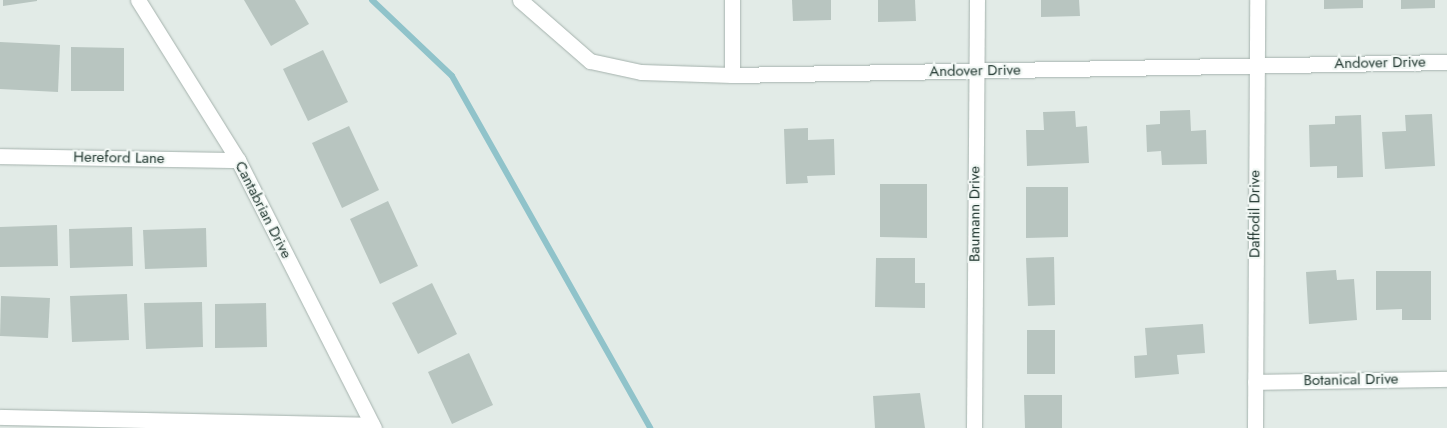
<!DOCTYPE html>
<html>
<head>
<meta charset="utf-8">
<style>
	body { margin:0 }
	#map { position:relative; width:1447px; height:428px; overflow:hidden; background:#e2ebe7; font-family:Jost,sans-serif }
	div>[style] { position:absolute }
	.stream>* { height:6px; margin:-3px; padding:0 3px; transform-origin:3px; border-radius:3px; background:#90c3ca }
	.building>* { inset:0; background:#b8c5c0 }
	.roads { filter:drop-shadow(0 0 1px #a5b2ad) drop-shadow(0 0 1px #a5b2ad) }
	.minor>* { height:15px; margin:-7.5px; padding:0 7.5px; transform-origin:7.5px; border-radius:7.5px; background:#fff }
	span { translate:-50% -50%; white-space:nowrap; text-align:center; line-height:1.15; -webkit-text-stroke:4px #f2f8f5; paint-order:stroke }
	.street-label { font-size:15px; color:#243a33 }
</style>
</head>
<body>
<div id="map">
	<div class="stream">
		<i style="left:372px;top:0;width:110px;rotate:43.5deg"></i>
		<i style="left:452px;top:76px;width:404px;rotate:60.6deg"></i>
	</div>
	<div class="building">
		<i style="clip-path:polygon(3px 0,37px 0,37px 1px,3px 6px)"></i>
		<i style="clip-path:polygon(244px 0,295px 0,309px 24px,271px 46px)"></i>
		<i style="clip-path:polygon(792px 0,831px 0,831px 20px,793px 21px)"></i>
		<i style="clip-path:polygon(878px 0,915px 0,916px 21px,878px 22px)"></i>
		<i style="clip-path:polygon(1041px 0,1079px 0,1080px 16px,1041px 17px)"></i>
		<i style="clip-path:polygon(1324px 0,1363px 0,1363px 8px,1324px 9px)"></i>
		<i style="clip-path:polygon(1401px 0,1435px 0,1435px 8px,1401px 9px)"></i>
		<i style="clip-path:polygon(0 42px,60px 45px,58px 92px,0 89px)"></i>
		<i style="clip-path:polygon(71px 47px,124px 48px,124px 91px,71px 91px)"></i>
		<i style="clip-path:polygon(323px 50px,348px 102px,308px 121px,283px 69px)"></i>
		<i style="clip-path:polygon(1190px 110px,1191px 131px,1206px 130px,1207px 164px,1162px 165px,1161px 151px,1147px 152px,1146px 125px,1160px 124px,1160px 111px)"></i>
		<i style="clip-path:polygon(1075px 111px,1076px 127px,1087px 126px,1089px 163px,1027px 166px,1026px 130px,1044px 130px,1043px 112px)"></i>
		<i style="clip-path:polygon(1432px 114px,1435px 166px,1385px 169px,1382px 132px,1406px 131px,1405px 115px)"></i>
		<i style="clip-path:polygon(1361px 115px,1363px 177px,1337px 178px,1337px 166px,1310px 167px,1309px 125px,1335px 124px,1335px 116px)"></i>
		<i style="clip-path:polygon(349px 126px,379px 190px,342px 208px,312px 143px)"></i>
		<i style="clip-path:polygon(808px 128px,808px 140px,834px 139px,835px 175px,807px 176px,808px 183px,786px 184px,784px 129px)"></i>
		<i style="clip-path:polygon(880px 184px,927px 184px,927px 238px,880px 237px)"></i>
		<i style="clip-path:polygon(1026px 187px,1068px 187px,1068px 237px,1026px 238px)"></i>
		<i style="clip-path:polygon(388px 201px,418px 266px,380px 284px,350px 219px)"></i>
		<i style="clip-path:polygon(57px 225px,58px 266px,0 267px,0 227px)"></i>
		<i style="clip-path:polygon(132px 227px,133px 266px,70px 268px,69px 229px)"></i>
		<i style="clip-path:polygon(206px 228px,207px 267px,145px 269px,143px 230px)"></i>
		<i style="clip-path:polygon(1054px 257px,1055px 305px,1028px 306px,1026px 258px)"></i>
		<i style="clip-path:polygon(876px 258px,915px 258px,915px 283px,925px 283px,925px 308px,875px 307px)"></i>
		<i style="clip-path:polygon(1336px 270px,1337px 280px,1354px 279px,1357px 320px,1309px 324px,1306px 272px)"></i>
		<i style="clip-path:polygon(1376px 271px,1431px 271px,1431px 320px,1402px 320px,1402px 309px,1376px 310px)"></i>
		<i style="clip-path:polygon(432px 283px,457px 334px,418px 354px,392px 303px)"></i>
		<i style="clip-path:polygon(127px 294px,129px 340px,72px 342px,70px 296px)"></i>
		<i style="clip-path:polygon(1px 296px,50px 298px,48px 338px,0 336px)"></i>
		<i style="clip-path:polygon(202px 302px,203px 347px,146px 349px,144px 303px)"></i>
		<i style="clip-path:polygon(266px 303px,267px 347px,215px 348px,215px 304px)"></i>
		<i style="clip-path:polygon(1203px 324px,1205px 353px,1177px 355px,1179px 374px,1135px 378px,1134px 356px,1147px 355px,1145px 328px)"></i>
		<i style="clip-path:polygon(1027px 330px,1055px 330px,1055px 374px,1027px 374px)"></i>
		<i style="clip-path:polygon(469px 353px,493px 405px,452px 424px,428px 372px)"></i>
		<i style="clip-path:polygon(920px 393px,925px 428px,875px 428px,873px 396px)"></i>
		<i style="clip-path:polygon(1024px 395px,1062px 395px,1062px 428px,1025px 428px)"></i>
	</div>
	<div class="roads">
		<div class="minor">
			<i style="left:138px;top:0;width:189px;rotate:58deg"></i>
			<i style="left:238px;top:160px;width:301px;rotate:63.1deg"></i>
			<i style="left:520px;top:0;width:93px;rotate:41.1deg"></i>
			<i style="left:590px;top:61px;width:52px;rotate:12.2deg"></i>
			<i style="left:641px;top:72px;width:91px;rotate:1.9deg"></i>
			<i style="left:732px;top:75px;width:715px;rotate:-1.04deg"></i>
			<i style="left:732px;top:75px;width:75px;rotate:-90deg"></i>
			<i style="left:0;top:156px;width:238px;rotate:1deg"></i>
			<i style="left:1255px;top:382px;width:192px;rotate:-0.9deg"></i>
			<i style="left:0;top:417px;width:372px;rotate:1.2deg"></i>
			<i style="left:974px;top:428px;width:428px;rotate:-89.6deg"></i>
			<i style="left:1255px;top:428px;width:428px;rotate:-89.7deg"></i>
		</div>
	</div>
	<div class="street-label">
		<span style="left:1380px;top:63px;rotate:-1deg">Andover Drive</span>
		<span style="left:975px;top:71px;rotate:-1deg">Andover Drive</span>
		<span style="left:119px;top:158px;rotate:1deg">Hereford Lane</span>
		<span style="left:263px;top:210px;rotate:63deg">Cantabrian Drive</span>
		<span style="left:975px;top:214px;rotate:-90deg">Baumann Drive</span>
		<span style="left:1255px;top:214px;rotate:-90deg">Daffodil Drive</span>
		<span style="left:1351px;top:380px;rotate:-1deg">Botanical Drive</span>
	</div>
</div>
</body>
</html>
